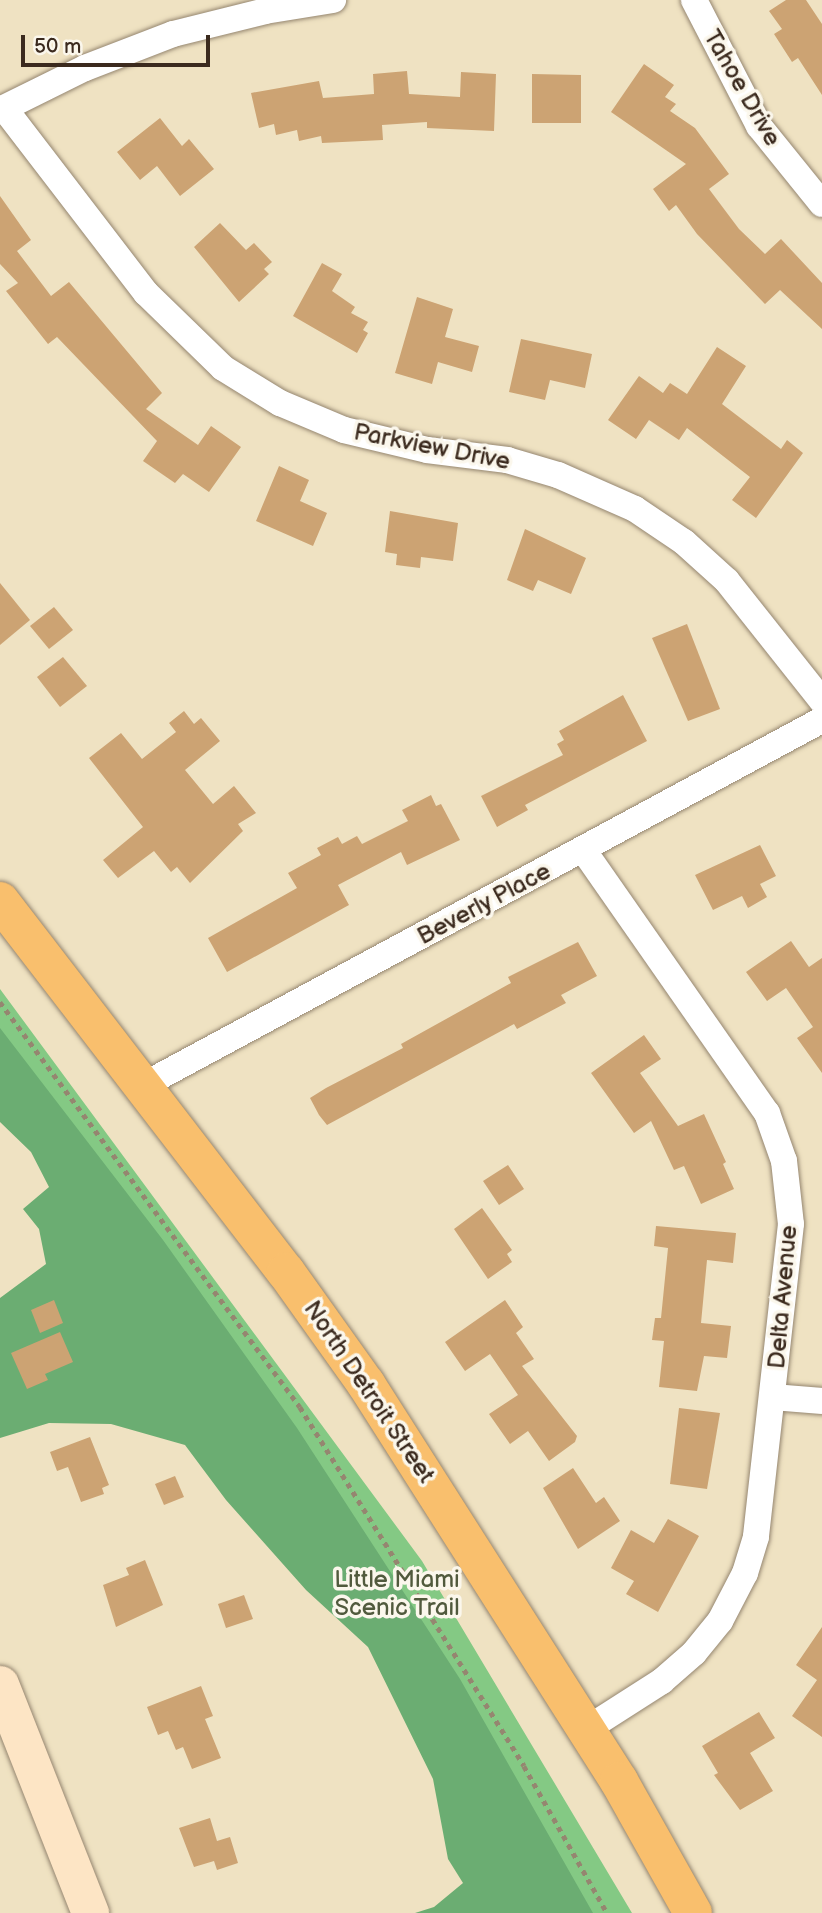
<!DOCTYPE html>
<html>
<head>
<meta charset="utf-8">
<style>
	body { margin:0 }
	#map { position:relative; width:822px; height:1913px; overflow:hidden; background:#efe2c2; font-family:"Balsamiq Sans",sans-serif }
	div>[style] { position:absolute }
	.green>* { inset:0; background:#84c984 }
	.forest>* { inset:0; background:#6bad72 }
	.building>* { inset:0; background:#cca373 }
	.path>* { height:4.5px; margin-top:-2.25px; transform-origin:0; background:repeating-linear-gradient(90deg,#958670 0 5px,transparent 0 10px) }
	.roads { filter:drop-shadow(0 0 2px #958670) drop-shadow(0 0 2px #958670) }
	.street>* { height:26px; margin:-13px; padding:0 13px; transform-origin:13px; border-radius:13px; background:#fff }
	.secondary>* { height:37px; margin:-18.5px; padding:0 18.5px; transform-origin:18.5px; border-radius:18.5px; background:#fde5c5 }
	.highway>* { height:38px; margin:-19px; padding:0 19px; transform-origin:19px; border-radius:19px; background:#f9bf6d }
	span { translate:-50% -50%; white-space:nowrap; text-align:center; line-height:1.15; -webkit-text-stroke:7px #fbf7ec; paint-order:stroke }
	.street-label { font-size:24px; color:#3b2a1e }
	.park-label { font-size:24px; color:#515a3d }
	.scale { position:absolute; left:21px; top:35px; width:189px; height:32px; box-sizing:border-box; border:4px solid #3b2a1e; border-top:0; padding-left:9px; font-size:21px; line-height:24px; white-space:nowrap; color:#3b2a1e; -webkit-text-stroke:5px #fbf7ec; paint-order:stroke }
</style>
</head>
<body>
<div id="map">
	<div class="green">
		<i style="clip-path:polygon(0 989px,422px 1561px,632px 1913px,544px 1913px,464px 1776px,0 1094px)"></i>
	</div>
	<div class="forest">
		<i style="clip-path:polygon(0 1028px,163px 1240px,297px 1428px,460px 1679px,593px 1913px,415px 1913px,434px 1907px,463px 1883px,448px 1859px,433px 1779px,368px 1647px,306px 1590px,226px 1500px,185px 1445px,111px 1424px,49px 1423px,0 1438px,0 1298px,46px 1264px,39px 1229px,23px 1209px,49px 1187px,31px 1152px,0 1122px)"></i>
	</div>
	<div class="building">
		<i style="clip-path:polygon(786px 0,806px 0,822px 24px,822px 95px,798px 58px,792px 62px,774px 34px,782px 29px,769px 11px)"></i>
		<i style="clip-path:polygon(644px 64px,674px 85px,665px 97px,676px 104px,670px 111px,695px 128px,729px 174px,709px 189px,739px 229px,765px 254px,781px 239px,822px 283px,822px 329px,780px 290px,765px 304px,697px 234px,676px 205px,669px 211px,653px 189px,686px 164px,611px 112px)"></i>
		<i style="clip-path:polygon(407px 71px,409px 94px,460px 97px,461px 72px,496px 74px,494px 131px,427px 128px,427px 122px,382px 125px,383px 140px,322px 143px,321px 136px,299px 141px,297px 130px,276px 135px,274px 124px,259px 128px,251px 93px,319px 81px,323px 98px,374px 94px,373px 74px)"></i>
		<i style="clip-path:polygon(532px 74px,581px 75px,581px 123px,532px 123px)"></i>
		<i style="clip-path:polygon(160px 118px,182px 146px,189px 139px,214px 169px,180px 196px,157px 166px,140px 180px,117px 152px)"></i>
		<i style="clip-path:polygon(0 196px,31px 240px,17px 251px,51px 296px,69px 282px,162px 393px,146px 409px,198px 445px,211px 426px,241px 447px,209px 492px,183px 474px,175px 483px,143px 461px,157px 441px,57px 337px,48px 344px,6px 291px,18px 283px,0 264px)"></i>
		<i style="clip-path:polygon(220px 223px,246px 250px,254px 243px,272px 262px,264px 269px,269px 274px,239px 302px,194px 247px)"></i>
		<i style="clip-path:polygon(322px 263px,342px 274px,332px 291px,355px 307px,351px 313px,368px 322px,363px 330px,368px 333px,357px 353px,293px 316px)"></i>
		<i style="clip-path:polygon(417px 297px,453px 309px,445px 337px,479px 346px,472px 372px,438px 362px,432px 384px,395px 373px)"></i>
		<i style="clip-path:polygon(521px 339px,592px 354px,585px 388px,550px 380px,545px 400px,509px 392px)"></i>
		<i style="clip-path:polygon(717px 347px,746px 366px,722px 404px,781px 449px,787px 440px,803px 453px,756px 518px,732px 500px,750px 477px,687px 428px,679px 440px,649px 420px,636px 439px,608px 420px,639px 376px,663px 393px,670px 383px,687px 394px)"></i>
		<i style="clip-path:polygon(279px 466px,309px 480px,300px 501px,327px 513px,313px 546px,256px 521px)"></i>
		<i style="clip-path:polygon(390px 511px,458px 523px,453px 561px,421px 557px,420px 568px,396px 565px,397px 554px,385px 552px)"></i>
		<i style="clip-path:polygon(525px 529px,586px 558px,571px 594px,538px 580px,533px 591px,507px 580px)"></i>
		<i style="clip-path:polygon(0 583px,30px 620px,0 645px)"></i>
		<i style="clip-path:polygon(54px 607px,73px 630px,49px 649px,30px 626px)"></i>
		<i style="clip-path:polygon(687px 624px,720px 709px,688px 721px,652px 638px)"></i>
		<i style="clip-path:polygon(63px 657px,87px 686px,60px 707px,37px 677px)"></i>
		<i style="clip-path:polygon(623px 695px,647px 741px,525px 805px,528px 810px,497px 827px,481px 796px,563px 755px,557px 744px,564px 740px,559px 731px)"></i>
		<i style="clip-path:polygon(184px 711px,194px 724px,201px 718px,220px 741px,185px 770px,213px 804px,234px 786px,256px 813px,238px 824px,243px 831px,190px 883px,177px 867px,171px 872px,154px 851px,118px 878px,103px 860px,143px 827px,89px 758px,121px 733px,142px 759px,176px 732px,169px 723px)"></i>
		<i style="clip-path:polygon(431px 795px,436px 806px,441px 804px,460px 840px,407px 865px,401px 852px,338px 885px,349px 905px,227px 972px,208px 938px,297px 888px,288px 873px,321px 855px,317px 848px,338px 837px,342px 844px,357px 836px,362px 844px,408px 821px,402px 810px)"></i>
		<i style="clip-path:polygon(760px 845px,776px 876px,760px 884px,767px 897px,748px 908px,742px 896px,713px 910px,695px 875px)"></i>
		<i style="clip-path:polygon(791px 941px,809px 967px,822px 958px,822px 1073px,797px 1038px,813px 1027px,786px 988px,767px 1001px,746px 972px)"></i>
		<i style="clip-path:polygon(578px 942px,597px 976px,561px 995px,566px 1003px,517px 1029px,514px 1024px,327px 1125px,319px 1115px,310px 1098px,326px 1088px,403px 1048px,401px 1044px,511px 983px,508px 977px)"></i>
		<i style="clip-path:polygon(644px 1035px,661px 1059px,640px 1073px,678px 1126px,704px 1114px,726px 1162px,723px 1164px,734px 1189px,701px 1204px,684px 1166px,674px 1170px,651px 1121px,634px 1133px,591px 1073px)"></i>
		<i style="clip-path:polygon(508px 1165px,524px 1189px,499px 1205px,483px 1181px)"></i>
		<i style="clip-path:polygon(482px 1208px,512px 1250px,507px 1254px,512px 1262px,488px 1279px,454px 1229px)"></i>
		<i style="clip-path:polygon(656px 1226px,736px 1233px,733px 1263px,707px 1260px,701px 1323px,731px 1326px,727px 1358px,704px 1356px,697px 1391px,659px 1387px,664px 1341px,652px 1340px,655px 1318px,661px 1318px,668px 1248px,654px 1246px)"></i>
		<i style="clip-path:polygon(54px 1300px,63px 1323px,40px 1333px,31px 1310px)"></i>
		<i style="clip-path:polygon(505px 1300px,523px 1327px,516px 1333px,534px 1359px,522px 1366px,577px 1436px,575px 1442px,549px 1461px,528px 1431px,510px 1444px,489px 1414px,518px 1395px,490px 1354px,465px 1371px,445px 1342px)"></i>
		<i style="clip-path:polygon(60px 1332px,73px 1362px,45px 1374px,48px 1380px,27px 1389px,11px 1353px)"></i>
		<i style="clip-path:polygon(679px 1408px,720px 1413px,707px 1489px,670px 1484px)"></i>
		<i style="clip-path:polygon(90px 1437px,109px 1485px,102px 1488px,104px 1494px,81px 1502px,68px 1467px,57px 1471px,50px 1452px)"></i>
		<i style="clip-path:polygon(573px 1468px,596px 1503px,604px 1497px,620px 1521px,578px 1549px,543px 1488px)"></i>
		<i style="clip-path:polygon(175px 1476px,184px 1497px,164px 1505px,155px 1484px)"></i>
		<i style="clip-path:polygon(668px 1519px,699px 1536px,658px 1612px,626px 1594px,634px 1581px,611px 1568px,631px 1530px,654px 1543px)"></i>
		<i style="clip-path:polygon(145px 1560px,163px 1605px,116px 1627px,103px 1585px,129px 1575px,126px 1568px)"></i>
		<i style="clip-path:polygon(244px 1595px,253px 1619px,226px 1628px,218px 1604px)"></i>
		<i style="clip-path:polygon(822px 1627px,822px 1737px,792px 1716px,817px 1680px,796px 1665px)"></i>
		<i style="clip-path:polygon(201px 1686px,213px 1716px,205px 1719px,221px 1758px,192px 1769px,183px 1747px,176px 1750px,168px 1731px,158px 1735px,147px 1707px)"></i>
		<i style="clip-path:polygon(759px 1712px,775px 1738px,750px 1753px,773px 1791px,740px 1810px,714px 1775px,718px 1773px,702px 1746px)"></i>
		<i style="clip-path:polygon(210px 1818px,217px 1841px,230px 1837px,238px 1863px,217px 1870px,214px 1861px,194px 1867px,179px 1828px)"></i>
	</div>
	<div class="path">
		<i style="left:0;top:1002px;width:504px;rotate:53.47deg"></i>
		<i style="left:300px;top:1407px;width:423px;rotate:58deg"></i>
		<i style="left:524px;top:1766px;width:169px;rotate:60.5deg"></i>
	</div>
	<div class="roads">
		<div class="street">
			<i style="left:694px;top:0;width:142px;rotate:62.7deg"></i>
			<i style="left:759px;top:126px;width:100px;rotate:51.1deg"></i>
			<i style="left:4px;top:108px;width:233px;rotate:52.5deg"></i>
			<i style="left:146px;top:293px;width:107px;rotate:44.2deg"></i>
			<i style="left:223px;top:368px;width:67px;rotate:31.6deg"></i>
			<i style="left:280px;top:403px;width:69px;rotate:22.9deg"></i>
			<i style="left:344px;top:430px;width:85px;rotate:13.5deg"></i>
			<i style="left:427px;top:450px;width:81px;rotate:7.1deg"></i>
			<i style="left:507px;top:460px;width:53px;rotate:16.4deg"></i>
			<i style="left:558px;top:475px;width:84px;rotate:23.8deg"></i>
			<i style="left:635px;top:509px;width:59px;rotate:34deg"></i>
			<i style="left:684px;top:542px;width:58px;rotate:42.2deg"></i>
			<i style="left:727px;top:581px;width:153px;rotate:51.6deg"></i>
			<i style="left:0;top:110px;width:95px;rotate:-26.3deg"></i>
			<i style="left:85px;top:68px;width:94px;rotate:-21.1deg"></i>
			<i style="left:173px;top:34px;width:95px;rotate:-14deg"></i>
			<i style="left:265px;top:11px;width:69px;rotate:-9.2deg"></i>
			<i style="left:584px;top:851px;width:320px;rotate:55.1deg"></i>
			<i style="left:767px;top:1113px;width:51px;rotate:70.5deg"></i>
			<i style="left:784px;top:1161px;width:63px;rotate:83.7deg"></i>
			<i style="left:791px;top:1224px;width:315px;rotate:96.4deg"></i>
			<i style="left:756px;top:1537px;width:38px;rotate:107deg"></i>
			<i style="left:745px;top:1573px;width:54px;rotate:117.5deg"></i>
			<i style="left:720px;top:1621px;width:41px;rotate:129.1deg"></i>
			<i style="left:694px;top:1653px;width:43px;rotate:138.8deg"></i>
			<i style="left:662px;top:1681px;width:89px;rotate:147.4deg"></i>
			<i style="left:144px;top:1085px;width:770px;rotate:-28.3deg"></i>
			<i style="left:773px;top:1397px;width:49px;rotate:4.7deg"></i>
		</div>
		<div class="secondary">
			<i style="left:0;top:1684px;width:246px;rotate:68.5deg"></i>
		</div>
		<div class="highway">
			<i style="left:0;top:901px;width:468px;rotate:52.4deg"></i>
			<i style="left:286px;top:1272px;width:138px;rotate:54.5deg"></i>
			<i style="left:366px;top:1384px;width:471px;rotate:57.5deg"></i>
			<i style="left:619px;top:1781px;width:151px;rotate:60.7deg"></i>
		</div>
	</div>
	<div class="street-label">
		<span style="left:742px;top:88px;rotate:60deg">Tahoe Drive</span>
		<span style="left:432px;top:447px;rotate:11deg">Parkview Drive</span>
		<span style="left:484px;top:904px;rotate:-28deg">Beverly Place</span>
		<span style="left:783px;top:1297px;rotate:-85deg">Delta Avenue</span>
		<span style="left:369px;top:1392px;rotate:56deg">North Detroit Street</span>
	</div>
	<div class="park-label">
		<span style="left:397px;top:1594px">Little Miami<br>Scenic Trail</span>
	</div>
	<div class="scale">50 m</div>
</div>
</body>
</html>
